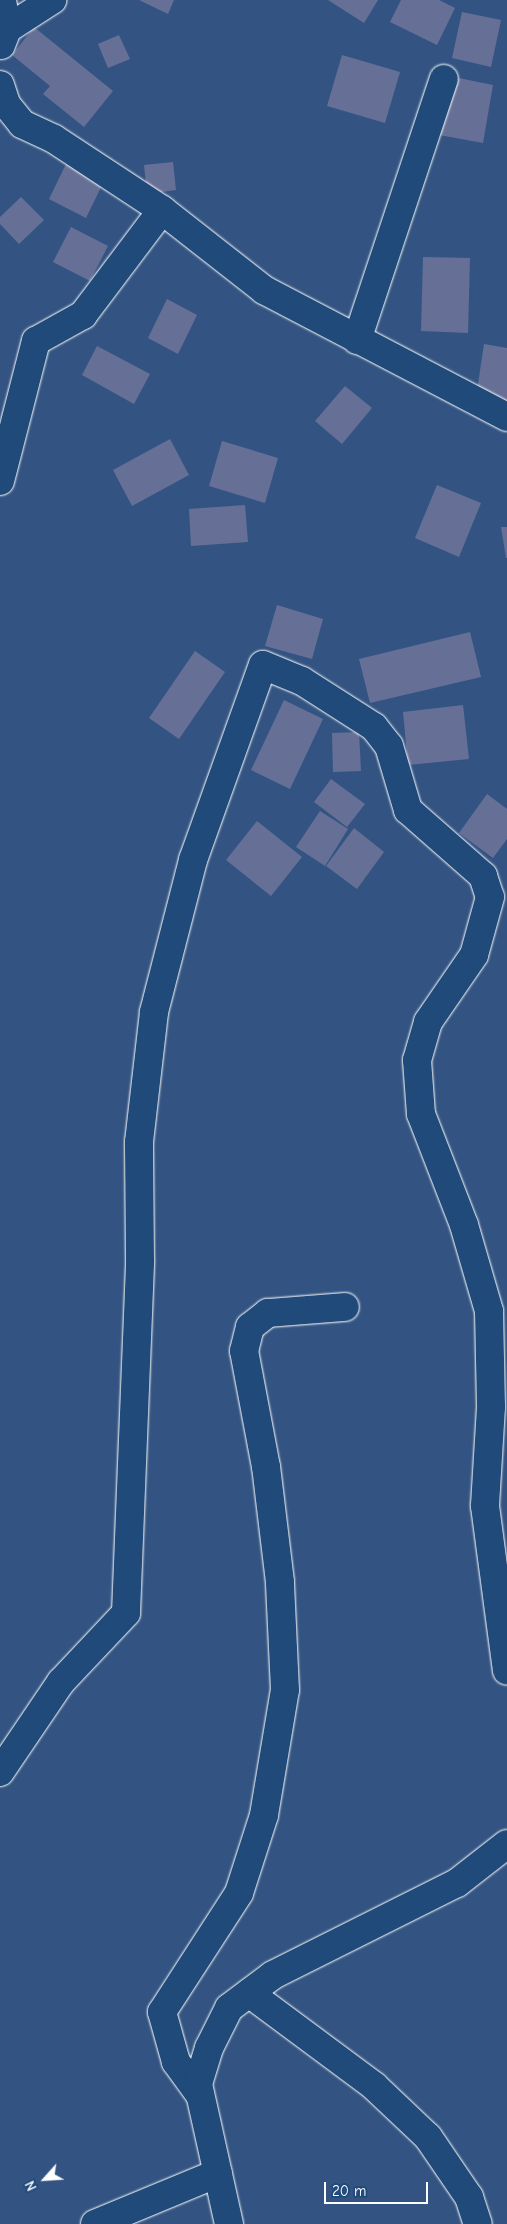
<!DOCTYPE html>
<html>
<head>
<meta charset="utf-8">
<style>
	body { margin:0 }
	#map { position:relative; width:507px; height:2224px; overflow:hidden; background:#335482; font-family:"Comic Neue",sans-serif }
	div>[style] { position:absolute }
	.building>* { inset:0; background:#667097 }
	.roads { filter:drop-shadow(0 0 1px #fff) drop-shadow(0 0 1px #fff) }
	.minor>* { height:28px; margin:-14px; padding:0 14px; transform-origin:14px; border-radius:14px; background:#1f4a7a }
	span { translate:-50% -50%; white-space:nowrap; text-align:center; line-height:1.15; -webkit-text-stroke:5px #1f4a7a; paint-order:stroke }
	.north { position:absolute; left:20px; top:2154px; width:50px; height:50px; -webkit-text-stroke:4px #1f4a7a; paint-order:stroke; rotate:244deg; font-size:14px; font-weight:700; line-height:20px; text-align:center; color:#fff }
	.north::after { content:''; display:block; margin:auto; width:18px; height:22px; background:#fff; clip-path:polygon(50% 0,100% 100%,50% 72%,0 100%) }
	.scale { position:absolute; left:324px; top:2182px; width:104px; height:22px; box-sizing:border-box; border:2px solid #fff; border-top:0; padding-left:6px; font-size:15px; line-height:18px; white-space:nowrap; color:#fff; -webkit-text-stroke:4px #1f4a7a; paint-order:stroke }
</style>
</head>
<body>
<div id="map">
	<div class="building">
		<i style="clip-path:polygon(139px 0,174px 0,168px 14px)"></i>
		<i style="clip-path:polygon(328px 0,378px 0,364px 23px)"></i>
		<i style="clip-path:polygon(401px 0,439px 0,455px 8px,437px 45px,390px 22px)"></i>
		<i style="clip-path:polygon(462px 12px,501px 20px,491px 67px,452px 58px)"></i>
		<i style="clip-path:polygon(34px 27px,113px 91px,84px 127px,43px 94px,50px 86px,12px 55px)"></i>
		<i style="clip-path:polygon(119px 35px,130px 59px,108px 68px,98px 44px)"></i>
		<i style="clip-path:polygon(342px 55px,400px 72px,385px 123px,327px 106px)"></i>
		<i style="clip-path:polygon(439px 74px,493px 85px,483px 143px,428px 133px)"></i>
		<i style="clip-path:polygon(173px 162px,176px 190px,147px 194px,144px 165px)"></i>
		<i style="clip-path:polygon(66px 164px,103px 183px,86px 218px,49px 199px)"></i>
		<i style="clip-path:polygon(21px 197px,44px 220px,19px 244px,0 224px,0 217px)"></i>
		<i style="clip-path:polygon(71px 227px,108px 246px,90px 281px,53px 262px)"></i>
		<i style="clip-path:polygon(423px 257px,470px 258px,468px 333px,421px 331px)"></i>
		<i style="clip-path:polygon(167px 299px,197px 315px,178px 354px,148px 338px)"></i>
		<i style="clip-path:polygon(484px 344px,507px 348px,507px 402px,476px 397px)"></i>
		<i style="clip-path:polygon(97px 346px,150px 374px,134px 404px,82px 375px)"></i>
		<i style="clip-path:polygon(345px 386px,372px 408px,342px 444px,315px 421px)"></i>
		<i style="clip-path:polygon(170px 439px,189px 475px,132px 506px,113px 470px)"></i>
		<i style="clip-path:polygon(222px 441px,278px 458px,265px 503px,209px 486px)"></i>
		<i style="clip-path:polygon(437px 485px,481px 503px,459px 557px,415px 538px)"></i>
		<i style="clip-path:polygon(245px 505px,248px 542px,191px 546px,189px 509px)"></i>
		<i style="clip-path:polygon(501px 527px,507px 527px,507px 558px,506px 558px)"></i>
		<i style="clip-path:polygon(277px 605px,323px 619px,312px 659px,265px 646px)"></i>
		<i style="clip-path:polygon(470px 632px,481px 677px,370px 703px,359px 659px)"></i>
		<i style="clip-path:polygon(195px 651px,225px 672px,179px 739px,149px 718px)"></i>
		<i style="clip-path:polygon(284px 700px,323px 719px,290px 789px,251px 770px)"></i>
		<i style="clip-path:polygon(463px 705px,469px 759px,408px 765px,403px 712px)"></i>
		<i style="clip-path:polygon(359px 732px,361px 771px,333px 772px,332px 733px)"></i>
		<i style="clip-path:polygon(331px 779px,365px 804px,347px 827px,314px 802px)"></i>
		<i style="clip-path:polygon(487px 794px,507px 809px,507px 839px,493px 858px,459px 833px)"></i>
		<i style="clip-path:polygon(320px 811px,348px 829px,325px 866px,296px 847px)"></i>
		<i style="clip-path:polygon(257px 821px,302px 857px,271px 896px,226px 860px)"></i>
		<i style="clip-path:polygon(354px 828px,384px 852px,357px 889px,326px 866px)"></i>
	</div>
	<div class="roads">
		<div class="minor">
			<i style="left:7px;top:29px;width:54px;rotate:-32.8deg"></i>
			<i style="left:1px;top:45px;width:17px;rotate:-69deg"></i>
			<i style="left:7px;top:29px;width:29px;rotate:-100deg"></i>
			<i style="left:0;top:85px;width:20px;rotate:72deg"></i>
			<i style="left:6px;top:104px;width:26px;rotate:51deg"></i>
			<i style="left:22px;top:124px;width:35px;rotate:25deg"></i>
			<i style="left:54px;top:139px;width:129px;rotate:33.3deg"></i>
			<i style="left:162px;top:210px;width:130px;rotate:38.1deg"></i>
			<i style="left:264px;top:290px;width:274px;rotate:27.6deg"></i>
			<i style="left:357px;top:340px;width:275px;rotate:-71.6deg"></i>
			<i style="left:0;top:481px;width:145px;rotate:-75.6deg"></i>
			<i style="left:36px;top:341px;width:54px;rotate:-29deg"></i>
			<i style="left:83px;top:315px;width:131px;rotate:-53deg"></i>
			<i style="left:0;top:1772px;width:109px;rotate:-55.9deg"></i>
			<i style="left:61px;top:1682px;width:95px;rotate:-46.7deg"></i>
			<i style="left:126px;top:1613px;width:353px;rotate:-87.7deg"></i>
			<i style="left:140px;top:1260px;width:118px;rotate:-90.5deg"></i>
			<i style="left:139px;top:1142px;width:131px;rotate:-83.4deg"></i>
			<i style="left:154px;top:1012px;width:157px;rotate:-75.6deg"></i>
			<i style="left:193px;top:860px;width:207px;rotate:-70.3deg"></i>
			<i style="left:263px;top:665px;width:42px;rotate:22.3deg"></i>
			<i style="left:302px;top:681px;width:85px;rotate:32.6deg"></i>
			<i style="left:374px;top:727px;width:24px;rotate:52deg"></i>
			<i style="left:389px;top:746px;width:67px;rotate:73.5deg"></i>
			<i style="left:408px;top:810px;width:100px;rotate:41.3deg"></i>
			<i style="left:483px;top:876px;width:22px;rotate:72deg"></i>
			<i style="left:490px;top:897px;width:60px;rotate:105.4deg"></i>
			<i style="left:474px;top:955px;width:81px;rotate:124.5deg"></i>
			<i style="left:428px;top:1022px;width:40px;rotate:106deg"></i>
			<i style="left:417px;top:1060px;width:54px;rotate:85.8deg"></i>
			<i style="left:421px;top:1114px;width:119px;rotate:68.8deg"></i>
			<i style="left:464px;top:1225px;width:90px;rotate:73.8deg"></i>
			<i style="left:489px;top:1311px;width:96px;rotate:88.8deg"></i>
			<i style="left:491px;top:1407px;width:99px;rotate:93.5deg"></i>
			<i style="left:485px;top:1506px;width:166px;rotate:82.4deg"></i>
			<i style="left:249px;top:1993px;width:156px;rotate:36.6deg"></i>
			<i style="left:374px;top:2086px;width:74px;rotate:43.4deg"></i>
			<i style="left:428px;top:2137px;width:73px;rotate:55.7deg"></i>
			<i style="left:469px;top:2197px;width:28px;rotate:72deg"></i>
			<i style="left:200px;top:2095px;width:41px;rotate:-126deg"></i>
			<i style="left:176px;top:2062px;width:52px;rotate:-105.6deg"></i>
			<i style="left:162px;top:2012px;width:142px;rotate:-57.1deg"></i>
			<i style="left:239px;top:1893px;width:82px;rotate:-72.2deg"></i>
			<i style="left:264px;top:1815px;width:127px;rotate:-80.5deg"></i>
			<i style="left:285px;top:1690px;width:108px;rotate:-92.7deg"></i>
			<i style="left:280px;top:1582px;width:116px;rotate:-96.9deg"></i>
			<i style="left:266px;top:1467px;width:118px;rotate:-100.7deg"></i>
			<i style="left:244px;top:1351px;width:25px;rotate:-76deg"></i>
			<i style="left:250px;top:1327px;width:23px;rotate:-38deg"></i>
			<i style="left:268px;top:1313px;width:77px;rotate:-4.5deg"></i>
			<i style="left:95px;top:2224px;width:133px;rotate:-22.5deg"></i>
			<i style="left:229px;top:2224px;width:143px;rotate:-102.5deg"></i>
			<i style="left:198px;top:2084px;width:38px;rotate:-73deg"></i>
			<i style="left:209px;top:2048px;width:45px;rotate:-63.4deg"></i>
			<i style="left:229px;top:2008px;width:55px;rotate:-36.9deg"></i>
			<i style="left:273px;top:1975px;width:206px;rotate:-26.6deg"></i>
			<i style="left:457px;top:1883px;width:63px;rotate:-38deg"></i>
		</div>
	</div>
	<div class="north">N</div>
	<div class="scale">20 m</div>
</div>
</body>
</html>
